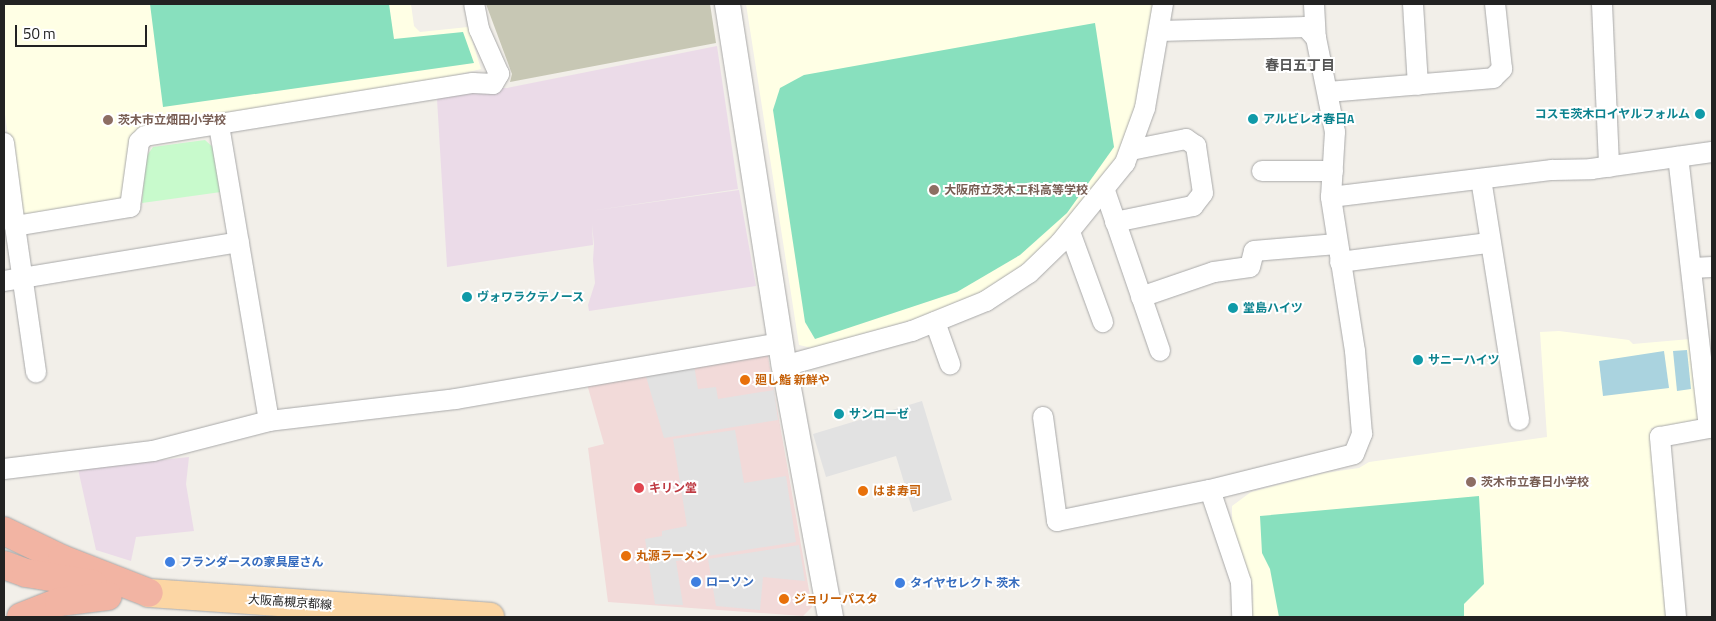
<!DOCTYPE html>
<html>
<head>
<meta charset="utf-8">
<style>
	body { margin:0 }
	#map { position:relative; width:1716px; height:621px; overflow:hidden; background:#f2efe9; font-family:"Titillium Web","Noto Sans JP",sans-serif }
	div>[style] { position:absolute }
	.commercial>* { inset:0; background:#f2dad9 }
	.industrial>* { inset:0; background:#ebdbe8 }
	.education>* { inset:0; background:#ffffe5 }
	.construction>* { inset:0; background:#c7c7b4 }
	.park>* { inset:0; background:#c8facc }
	.pitch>* { inset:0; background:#88e0be }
	.parking>* { inset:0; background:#e2e2e2 }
	.water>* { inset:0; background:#aad3df }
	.roads { filter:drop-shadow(0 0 1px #a9a9a9) drop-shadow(0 0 1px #a9a9a9) }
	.minor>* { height:20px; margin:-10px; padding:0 10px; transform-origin:10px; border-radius:10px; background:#fff }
	.tertiary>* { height:25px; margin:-12.5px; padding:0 12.5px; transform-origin:12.5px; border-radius:12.5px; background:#fff }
	.primary>* { height:28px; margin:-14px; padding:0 14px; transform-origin:14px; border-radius:14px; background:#fcd6a4 }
	.trunk>* { height:28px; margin:-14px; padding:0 14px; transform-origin:14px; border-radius:14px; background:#f2b4a3 }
	.dots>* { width:14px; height:14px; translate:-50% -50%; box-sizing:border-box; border:2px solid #fff; border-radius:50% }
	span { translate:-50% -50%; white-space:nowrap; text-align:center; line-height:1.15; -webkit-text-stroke:4px #fff; paint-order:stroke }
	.culture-label { font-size:12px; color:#0d838f; font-weight:700 }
	.right { translate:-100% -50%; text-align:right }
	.left { translate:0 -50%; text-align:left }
	.education-label { font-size:12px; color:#785e54; font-weight:700 }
	.food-label { font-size:12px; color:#c56008; font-weight:700 }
	.health-label { font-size:12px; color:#be3a42; font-weight:700 }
	.shop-label { font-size:12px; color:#366cbe; font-weight:700 }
	.street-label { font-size:12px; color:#222 }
	.neighbourhood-label { font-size:14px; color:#555; font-weight:700 }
	.frame { position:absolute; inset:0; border:5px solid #222; pointer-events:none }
	.scale { position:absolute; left:15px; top:25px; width:132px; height:22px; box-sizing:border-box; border:2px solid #222; border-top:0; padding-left:6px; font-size:15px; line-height:18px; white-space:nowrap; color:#222; -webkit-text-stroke:4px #fff; paint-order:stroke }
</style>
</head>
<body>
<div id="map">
	<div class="commercial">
		<i style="clip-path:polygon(767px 351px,812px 607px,803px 616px,608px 602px,588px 448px,604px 444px,587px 384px)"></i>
	</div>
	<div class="industrial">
		<i style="clip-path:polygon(717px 46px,738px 189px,590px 211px,739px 190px,756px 286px,589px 311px,588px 305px,595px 283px,593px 260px,594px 245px,592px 224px,593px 245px,447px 267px,437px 99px,441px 95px,462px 88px,507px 88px)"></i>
		<i style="clip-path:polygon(189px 457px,186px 484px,194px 531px,136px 537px,131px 561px,96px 550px,78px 469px)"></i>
	</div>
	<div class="education">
		<i style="clip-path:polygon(4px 4px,411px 4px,414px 26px,420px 32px,468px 27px,481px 69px,428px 82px,140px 133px,124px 201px,25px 217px,18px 210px,4px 107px)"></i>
		<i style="clip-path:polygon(746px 4px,1155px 4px,1137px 117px,1117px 161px,1070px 218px,1025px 264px,977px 296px,909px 321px,812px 348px,799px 345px)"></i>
		<i style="clip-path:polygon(1559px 331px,1629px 340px,1633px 344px,1690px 339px,1700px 422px,1651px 428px,1666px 617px,1252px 617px,1253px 586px,1232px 530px,1232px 506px,1251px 492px,1324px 473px,1359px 468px,1369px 462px,1547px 437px,1540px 332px)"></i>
	</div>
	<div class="construction">
		<i style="clip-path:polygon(486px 4px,710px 4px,716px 43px,510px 82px,512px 74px)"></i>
	</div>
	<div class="park">
		<i style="clip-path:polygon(205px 140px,216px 150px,221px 192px,142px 203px,146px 157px,153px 147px)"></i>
	</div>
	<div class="pitch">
		<i style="clip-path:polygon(150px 4px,389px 4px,394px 39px,463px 32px,474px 63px,163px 107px)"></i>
		<i style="clip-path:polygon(1095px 23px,1114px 147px,1067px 213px,1020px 255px,957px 292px,815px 339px,805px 322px,773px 110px,780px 88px,804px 75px)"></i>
		<i style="clip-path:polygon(1479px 496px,1484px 584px,1464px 604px,1464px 617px,1279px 617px,1270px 569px,1262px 553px,1260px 516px)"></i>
	</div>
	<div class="parking">
		<i style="clip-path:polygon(694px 365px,698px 389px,716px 387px,718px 399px,774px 390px,778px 420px,664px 438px,645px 373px)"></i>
		<i style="clip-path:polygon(922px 401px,952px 500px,913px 512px,896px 456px,826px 477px,813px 434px)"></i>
		<i style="clip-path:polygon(735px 430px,744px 483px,786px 476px,796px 542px,676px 561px,683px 605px,655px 604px,645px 539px,662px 536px,662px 531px,687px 526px,673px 439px)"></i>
		<i style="clip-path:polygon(799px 545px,805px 581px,763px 577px,760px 610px,716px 606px,708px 559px)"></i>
	</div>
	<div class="water">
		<i style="clip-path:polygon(1687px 350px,1691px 389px,1677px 391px,1673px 351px)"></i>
		<i style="clip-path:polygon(1664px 351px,1669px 388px,1603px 396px,1599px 361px)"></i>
	</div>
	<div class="roads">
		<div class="minor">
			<i style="left:1314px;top:4px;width:34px;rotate:87deg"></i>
			<i style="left:1413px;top:4px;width:81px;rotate:86.5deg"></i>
			<i style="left:1602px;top:4px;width:163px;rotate:87.5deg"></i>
			<i style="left:1328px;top:92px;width:166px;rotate:-4.8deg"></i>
			<i style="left:1493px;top:78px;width:13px;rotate:-45deg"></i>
			<i style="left:1502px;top:69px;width:65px;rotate:-96.1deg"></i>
			<i style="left:4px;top:143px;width:84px;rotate:82.5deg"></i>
			<i style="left:15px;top:226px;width:117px;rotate:-9.4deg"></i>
			<i style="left:130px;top:207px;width:66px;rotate:-82.1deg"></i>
			<i style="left:139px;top:142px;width:8px;rotate:-45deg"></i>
			<i style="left:145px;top:136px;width:332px;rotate:-9.2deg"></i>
			<i style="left:473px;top:83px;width:20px;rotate:3deg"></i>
			<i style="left:493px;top:84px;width:12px;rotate:-59deg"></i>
			<i style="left:499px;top:74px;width:49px;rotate:-114deg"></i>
			<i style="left:479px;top:29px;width:25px;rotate:-101deg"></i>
			<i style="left:1262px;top:171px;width:71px"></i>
			<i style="left:1481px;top:179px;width:244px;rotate:81deg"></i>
			<i style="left:1105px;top:191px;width:169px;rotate:71deg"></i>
			<i style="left:1331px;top:197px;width:223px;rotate:-7deg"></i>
			<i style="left:1552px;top:170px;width:39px;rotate:-1deg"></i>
			<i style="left:1591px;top:169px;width:122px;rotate:-8deg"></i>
			<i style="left:1115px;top:222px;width:80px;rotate:-11.6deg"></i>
			<i style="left:1193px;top:206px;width:16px;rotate:-52deg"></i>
			<i style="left:1203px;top:193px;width:48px;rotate:-98.5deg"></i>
			<i style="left:1196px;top:146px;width:12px;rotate:-145deg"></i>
			<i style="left:1186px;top:139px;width:56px;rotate:168.7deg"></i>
			<i style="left:15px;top:226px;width:148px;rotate:81.8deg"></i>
			<i style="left:1070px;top:232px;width:96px;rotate:69.9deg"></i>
			<i style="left:1340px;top:262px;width:150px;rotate:-7.3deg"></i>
			<i style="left:1693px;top:268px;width:19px;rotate:-3deg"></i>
			<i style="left:4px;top:281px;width:238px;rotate:-9.4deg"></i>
			<i style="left:1141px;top:297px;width:77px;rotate:-18.9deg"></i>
			<i style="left:1214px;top:272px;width:36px;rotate:-8deg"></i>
			<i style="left:1250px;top:267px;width:16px;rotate:-76deg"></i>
			<i style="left:1254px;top:251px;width:83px;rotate:-4.8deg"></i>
			<i style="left:935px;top:322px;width:45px;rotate:70.3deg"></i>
			<i style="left:784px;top:366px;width:133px;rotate:-15.3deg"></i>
			<i style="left:912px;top:331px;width:80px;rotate:-22.1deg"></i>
			<i style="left:986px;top:301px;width:51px;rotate:-33.1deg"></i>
			<i style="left:1029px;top:273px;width:43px;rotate:-44.1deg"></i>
			<i style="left:1060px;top:243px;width:103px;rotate:-50.9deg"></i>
			<i style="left:1125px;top:163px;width:59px;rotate:-70deg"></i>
			<i style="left:1145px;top:108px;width:106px;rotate:-80.2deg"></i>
			<i style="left:1043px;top:417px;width:105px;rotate:82.3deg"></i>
			<i style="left:1057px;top:521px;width:156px;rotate:-11.5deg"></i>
			<i style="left:1210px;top:490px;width:148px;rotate:-14deg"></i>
			<i style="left:1354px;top:454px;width:22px;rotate:-68deg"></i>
			<i style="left:1362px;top:434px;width:83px;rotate:-94.8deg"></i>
			<i style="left:1355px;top:351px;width:156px;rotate:-98.9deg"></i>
			<i style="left:1331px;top:197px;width:65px;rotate:-86.5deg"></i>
			<i style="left:1335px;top:132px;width:96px;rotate:-101.4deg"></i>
			<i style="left:1316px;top:38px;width:15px;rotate:-132deg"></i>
			<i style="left:1306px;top:27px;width:146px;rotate:178.4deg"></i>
			<i style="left:269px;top:421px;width:188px;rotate:-6.7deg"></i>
			<i style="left:456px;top:399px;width:329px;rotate:-9.8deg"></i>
			<i style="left:4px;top:469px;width:150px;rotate:-6.9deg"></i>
			<i style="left:153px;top:451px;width:120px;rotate:-14.5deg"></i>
			<i style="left:269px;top:421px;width:301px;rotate:-99.6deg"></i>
			<i style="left:1210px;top:490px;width:97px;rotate:71.4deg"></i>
			<i style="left:1241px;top:582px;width:35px;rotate:88deg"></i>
			<i style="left:1676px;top:617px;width:181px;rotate:-95.1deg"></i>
			<i style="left:1660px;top:437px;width:50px;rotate:-10.4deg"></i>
			<i style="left:1709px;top:428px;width:273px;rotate:-96.5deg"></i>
		</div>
		<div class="tertiary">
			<i style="left:727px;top:4px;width:366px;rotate:81.1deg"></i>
			<i style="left:784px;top:366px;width:255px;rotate:79.6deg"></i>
		</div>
		<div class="primary">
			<i style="left:149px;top:593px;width:342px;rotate:4deg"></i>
		</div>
		<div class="trunk">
			<i style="left:4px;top:531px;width:64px;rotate:25.8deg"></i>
			<i style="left:62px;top:559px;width:93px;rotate:21.3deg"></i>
			<i style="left:4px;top:565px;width:23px;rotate:20deg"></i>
			<i style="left:26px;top:573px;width:68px;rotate:9.3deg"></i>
			<i style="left:21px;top:617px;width:41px;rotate:-21.5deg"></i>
			<i style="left:59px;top:602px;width:49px;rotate:-7deg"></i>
		</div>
	</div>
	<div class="dots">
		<i style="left:1700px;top:114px;background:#0f9aa8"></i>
		<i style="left:1253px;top:119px;background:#0f9aa8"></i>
		<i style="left:108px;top:120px;background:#8d6e63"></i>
		<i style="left:934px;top:190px;background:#8d6e63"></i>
		<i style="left:467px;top:297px;background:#0f9aa8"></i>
		<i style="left:1233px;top:308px;background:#0f9aa8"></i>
		<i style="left:1418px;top:360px;background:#0f9aa8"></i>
		<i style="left:745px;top:380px;background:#e8710a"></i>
		<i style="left:839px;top:414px;background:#0f9aa8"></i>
		<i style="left:1471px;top:482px;background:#8d6e63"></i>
		<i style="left:639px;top:488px;background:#e0444e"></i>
		<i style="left:863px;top:491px;background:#e8710a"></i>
		<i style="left:626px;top:556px;background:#e8710a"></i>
		<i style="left:170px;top:562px;background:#3f7fe0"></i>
		<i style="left:696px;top:582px;background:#3f7fe0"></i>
		<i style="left:900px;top:583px;background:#3f7fe0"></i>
		<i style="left:784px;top:599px;background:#e8710a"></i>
	</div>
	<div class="culture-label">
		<span class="right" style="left:1690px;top:114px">コスモ茨木ロイヤルフォルム</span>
		<span class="left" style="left:1263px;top:119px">アルビレオ春日A</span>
		<span class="left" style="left:477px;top:297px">ヴォワラクテノース</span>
		<span class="left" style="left:1243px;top:308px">堂島ハイツ</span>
		<span class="left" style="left:1428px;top:360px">サニーハイツ</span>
		<span class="left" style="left:849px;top:414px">サンローゼ</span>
	</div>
	<div class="education-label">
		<span class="left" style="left:118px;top:120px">茨木市立畑田小学校</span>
		<span class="left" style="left:944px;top:190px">大阪府立茨木工科高等学校</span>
		<span class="left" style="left:1481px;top:482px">茨木市立春日小学校</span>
	</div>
	<div class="food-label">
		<span class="left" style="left:755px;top:380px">廻し鮨 新鮮や</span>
		<span class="left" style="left:873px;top:491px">はま寿司</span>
		<span class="left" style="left:636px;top:556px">丸源ラーメン</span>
		<span class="left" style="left:794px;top:599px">ジョリーパスタ</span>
	</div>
	<div class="health-label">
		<span class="left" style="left:649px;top:488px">キリン堂</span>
	</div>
	<div class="shop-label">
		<span class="left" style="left:180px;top:562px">フランダースの家具屋さん</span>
		<span class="left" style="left:706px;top:582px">ローソン</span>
		<span class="left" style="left:910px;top:583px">タイヤセレクト 茨木</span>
	</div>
	<div class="street-label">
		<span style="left:290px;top:602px;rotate:4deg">大阪高槻京都線</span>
	</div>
	<div class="neighbourhood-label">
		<span style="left:1300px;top:65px">春日五丁目</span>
	</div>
	<div class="frame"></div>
	<div class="scale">50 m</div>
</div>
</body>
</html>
